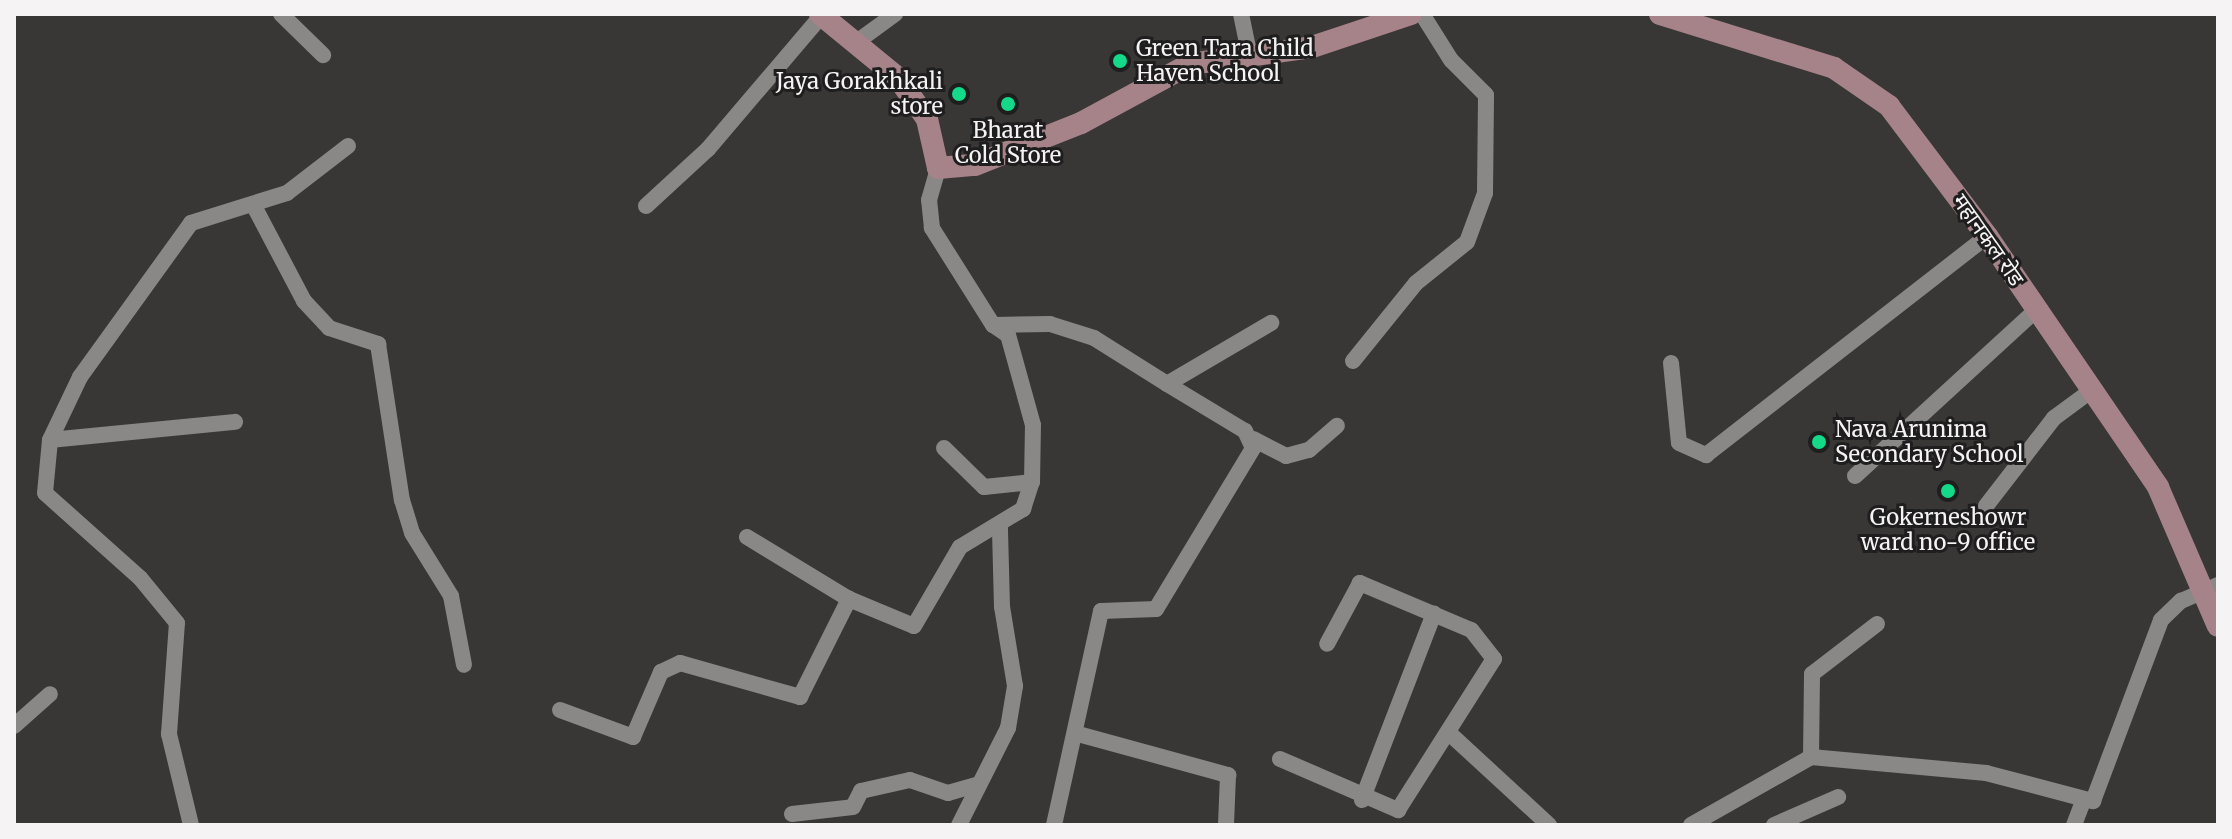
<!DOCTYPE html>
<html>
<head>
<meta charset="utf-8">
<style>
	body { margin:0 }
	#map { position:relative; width:2232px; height:839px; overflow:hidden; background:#393636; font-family:Merriweather,"Noto Sans Devanagari",serif }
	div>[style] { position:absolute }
	.minor>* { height:16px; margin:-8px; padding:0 8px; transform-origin:8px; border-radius:8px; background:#8a8787 }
	.secondary>* { height:22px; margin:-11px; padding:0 11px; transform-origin:11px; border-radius:11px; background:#a58389 }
	.dots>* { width:22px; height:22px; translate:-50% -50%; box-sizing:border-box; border:4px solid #1f1e1e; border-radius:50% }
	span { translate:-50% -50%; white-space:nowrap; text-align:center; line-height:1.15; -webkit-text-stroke:6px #1f1e1e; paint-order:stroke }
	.poi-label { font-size:22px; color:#f5f3f3 }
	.left { translate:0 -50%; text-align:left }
	.right { translate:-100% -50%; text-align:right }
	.street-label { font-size:22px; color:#f5f3f3 }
	.frame { position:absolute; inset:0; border:16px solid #f5f3f3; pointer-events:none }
</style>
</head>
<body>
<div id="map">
	<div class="minor">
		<i style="left:281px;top:14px;width:59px;rotate:44.3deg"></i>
		<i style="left:1241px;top:14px;width:44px;rotate:78.2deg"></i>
		<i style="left:858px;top:41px;width:46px;rotate:-36.1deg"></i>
		<i style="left:646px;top:206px;width:84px;rotate:-42.6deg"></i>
		<i style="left:708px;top:149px;width:176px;rotate:-49.6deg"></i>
		<i style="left:255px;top:208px;width:105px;rotate:62.2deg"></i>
		<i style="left:304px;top:301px;width:37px;rotate:47deg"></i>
		<i style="left:329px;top:328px;width:52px;rotate:18.1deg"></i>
		<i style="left:378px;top:344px;width:158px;rotate:81.3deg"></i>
		<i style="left:402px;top:500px;width:34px;rotate:73deg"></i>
		<i style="left:412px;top:533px;width:74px;rotate:58.2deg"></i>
		<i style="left:451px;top:596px;width:70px;rotate:79.3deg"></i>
		<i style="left:993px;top:325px;width:57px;rotate:-1deg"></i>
		<i style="left:1050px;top:324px;width:46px;rotate:17.7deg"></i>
		<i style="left:1094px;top:338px;width:86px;rotate:32.2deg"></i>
		<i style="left:1167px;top:384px;width:121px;rotate:-30.4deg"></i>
		<i style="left:1353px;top:361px;width:100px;rotate:-51.1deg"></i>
		<i style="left:1416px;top:283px;width:65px;rotate:-38.8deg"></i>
		<i style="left:1467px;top:242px;width:52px;rotate:-69.8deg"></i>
		<i style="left:1485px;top:193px;width:98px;rotate:-89.4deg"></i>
		<i style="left:1486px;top:95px;width:49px;rotate:-135deg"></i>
		<i style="left:1451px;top:60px;width:54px;rotate:-122.2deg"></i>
		<i style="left:1671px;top:363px;width:80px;rotate:84.3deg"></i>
		<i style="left:1679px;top:443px;width:30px;rotate:24deg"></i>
		<i style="left:1706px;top:455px;width:356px;rotate:-37.9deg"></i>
		<i style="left:1253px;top:439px;width:37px;rotate:27deg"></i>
		<i style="left:1286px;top:456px;width:24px;rotate:-15deg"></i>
		<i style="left:1309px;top:450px;width:37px;rotate:-41deg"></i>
		<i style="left:50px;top:440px;width:186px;rotate:-5.6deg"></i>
		<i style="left:944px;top:448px;width:56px;rotate:44.3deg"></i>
		<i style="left:984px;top:487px;width:48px;rotate:-5.9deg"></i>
		<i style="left:1855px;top:476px;width:247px;rotate:-42.5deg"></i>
		<i style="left:1986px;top:506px;width:111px;rotate:-52.3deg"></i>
		<i style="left:2054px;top:418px;width:47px;rotate:-36.4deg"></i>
		<i style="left:747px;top:537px;width:119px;rotate:31.3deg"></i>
		<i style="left:560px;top:710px;width:78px;rotate:20.3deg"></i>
		<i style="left:633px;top:737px;width:71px;rotate:-66.7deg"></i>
		<i style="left:661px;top:672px;width:21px;rotate:-25deg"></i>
		<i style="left:680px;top:663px;width:125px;rotate:15.8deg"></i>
		<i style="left:800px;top:697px;width:110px;rotate:-63.4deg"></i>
		<i style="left:849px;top:599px;width:70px;rotate:22.6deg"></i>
		<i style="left:914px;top:626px;width:91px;rotate:-59.8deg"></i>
		<i style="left:960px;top:547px;width:74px;rotate:-31.1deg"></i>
		<i style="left:1023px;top:509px;width:28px;rotate:-72deg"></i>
		<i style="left:1032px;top:482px;width:57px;rotate:-89deg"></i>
		<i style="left:1033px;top:425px;width:93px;rotate:-105.5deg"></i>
		<i style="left:1008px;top:335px;width:18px;rotate:-146deg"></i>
		<i style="left:993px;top:325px;width:115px;rotate:-122.2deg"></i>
		<i style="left:932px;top:228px;width:28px;rotate:-96deg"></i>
		<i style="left:929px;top:200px;width:33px;rotate:-74deg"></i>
		<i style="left:14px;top:726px;width:48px;rotate:-41.6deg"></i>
		<i style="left:1449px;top:733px;width:136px;rotate:42.6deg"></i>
		<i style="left:1078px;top:734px;width:156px;rotate:15.3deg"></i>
		<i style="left:1228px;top:775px;width:50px;rotate:92.3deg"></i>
		<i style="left:1811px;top:757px;width:83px;rotate:-89.3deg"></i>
		<i style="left:1812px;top:674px;width:82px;rotate:-37.6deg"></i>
		<i style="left:1280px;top:759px;width:129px;rotate:23.4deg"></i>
		<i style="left:1398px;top:810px;width:179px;rotate:-57.6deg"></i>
		<i style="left:1494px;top:659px;width:37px;rotate:-128deg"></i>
		<i style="left:1471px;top:630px;width:121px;rotate:-157.1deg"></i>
		<i style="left:1360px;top:583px;width:69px;rotate:118.4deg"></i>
		<i style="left:1362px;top:800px;width:200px;rotate:-68.9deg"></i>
		<i style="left:792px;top:814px;width:61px;rotate:-6.5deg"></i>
		<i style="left:853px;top:807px;width:18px;rotate:-63deg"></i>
		<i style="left:861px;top:791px;width:50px;rotate:-12.7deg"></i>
		<i style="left:910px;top:780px;width:40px;rotate:18.9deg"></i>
		<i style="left:948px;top:793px;width:32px;rotate:-16deg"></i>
		<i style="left:191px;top:825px;width:94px;rotate:-103.6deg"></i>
		<i style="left:169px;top:734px;width:111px;rotate:-85.9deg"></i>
		<i style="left:177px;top:623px;width:58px;rotate:-129.4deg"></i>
		<i style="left:140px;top:578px;width:127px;rotate:-138.2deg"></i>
		<i style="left:45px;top:493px;width:53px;rotate:-84.6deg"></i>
		<i style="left:50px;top:440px;width:70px;rotate:-64.5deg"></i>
		<i style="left:80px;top:377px;width:190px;rotate:-54.2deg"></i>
		<i style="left:191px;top:223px;width:101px;rotate:-17.4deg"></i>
		<i style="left:287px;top:193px;width:77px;rotate:-37.6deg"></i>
		<i style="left:959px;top:825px;width:109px;rotate:-63.2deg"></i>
		<i style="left:1008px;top:728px;width:43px;rotate:-80.5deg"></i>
		<i style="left:1015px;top:686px;width:80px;rotate:-99.3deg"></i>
		<i style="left:1002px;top:607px;width:79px;rotate:-91.5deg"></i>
		<i style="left:1054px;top:825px;width:219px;rotate:-77.6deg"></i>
		<i style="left:1101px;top:611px;width:55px;rotate:-2.1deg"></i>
		<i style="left:1156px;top:609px;width:188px;rotate:-58.9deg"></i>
		<i style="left:1253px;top:448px;width:19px;rotate:-115deg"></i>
		<i style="left:1245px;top:431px;width:91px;rotate:-148.9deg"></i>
		<i style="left:1691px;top:825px;width:138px;rotate:-29.5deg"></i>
		<i style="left:1811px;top:757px;width:176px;rotate:5.2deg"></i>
		<i style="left:1986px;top:773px;width:111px;rotate:14.7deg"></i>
		<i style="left:2093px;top:801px;width:193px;rotate:-69.4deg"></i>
		<i style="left:2161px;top:620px;width:28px;rotate:-44deg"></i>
		<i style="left:2181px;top:601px;width:40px;rotate:-23.4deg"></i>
		<i style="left:1774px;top:825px;width:70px;rotate:-23.6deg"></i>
		<i style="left:2074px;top:825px;width:26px;rotate:-69deg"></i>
	</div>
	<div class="secondary">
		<i style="left:820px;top:14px;width:101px;rotate:39.4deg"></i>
		<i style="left:898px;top:78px;width:50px;rotate:54.7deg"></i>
		<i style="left:927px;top:119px;width:50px;rotate:77.3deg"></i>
		<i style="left:938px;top:168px;width:37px;rotate:-5deg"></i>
		<i style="left:975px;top:165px;width:114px;rotate:-21.6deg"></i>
		<i style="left:1081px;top:123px;width:124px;rotate:-28.4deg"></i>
		<i style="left:1190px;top:64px;width:123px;rotate:-7.9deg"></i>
		<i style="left:1312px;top:47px;width:104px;rotate:-18.4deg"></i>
		<i style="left:1660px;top:14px;width:182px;rotate:17.2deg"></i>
		<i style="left:1834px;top:68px;width:67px;rotate:34.6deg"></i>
		<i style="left:1889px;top:106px;width:163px;rotate:53deg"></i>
		<i style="left:1987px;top:236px;width:304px;rotate:55.7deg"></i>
		<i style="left:2158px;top:487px;width:151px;rotate:66.7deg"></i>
	</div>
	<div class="dots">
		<i style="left:1120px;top:61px;background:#14d989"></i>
		<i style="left:959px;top:94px;background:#14d989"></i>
		<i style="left:1008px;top:104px;background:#14d989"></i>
		<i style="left:1819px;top:442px;background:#14d989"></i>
		<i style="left:1948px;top:491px;background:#14d989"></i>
	</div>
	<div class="poi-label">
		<span class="left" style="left:1136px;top:61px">Green Tara Child<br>Haven School</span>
		<span class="right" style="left:943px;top:94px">Jaya Gorakhkali<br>store</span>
		<span style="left:1008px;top:143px">Bharat<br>Cold Store</span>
		<span class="left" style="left:1835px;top:442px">Nava Arunima<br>Secondary School</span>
		<span style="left:1948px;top:530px">Gokerneshowr<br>ward no-9 office</span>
	</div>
	<div class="street-label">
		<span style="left:1988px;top:240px;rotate:55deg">महानकल रोड</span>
	</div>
	<div class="frame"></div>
</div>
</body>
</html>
